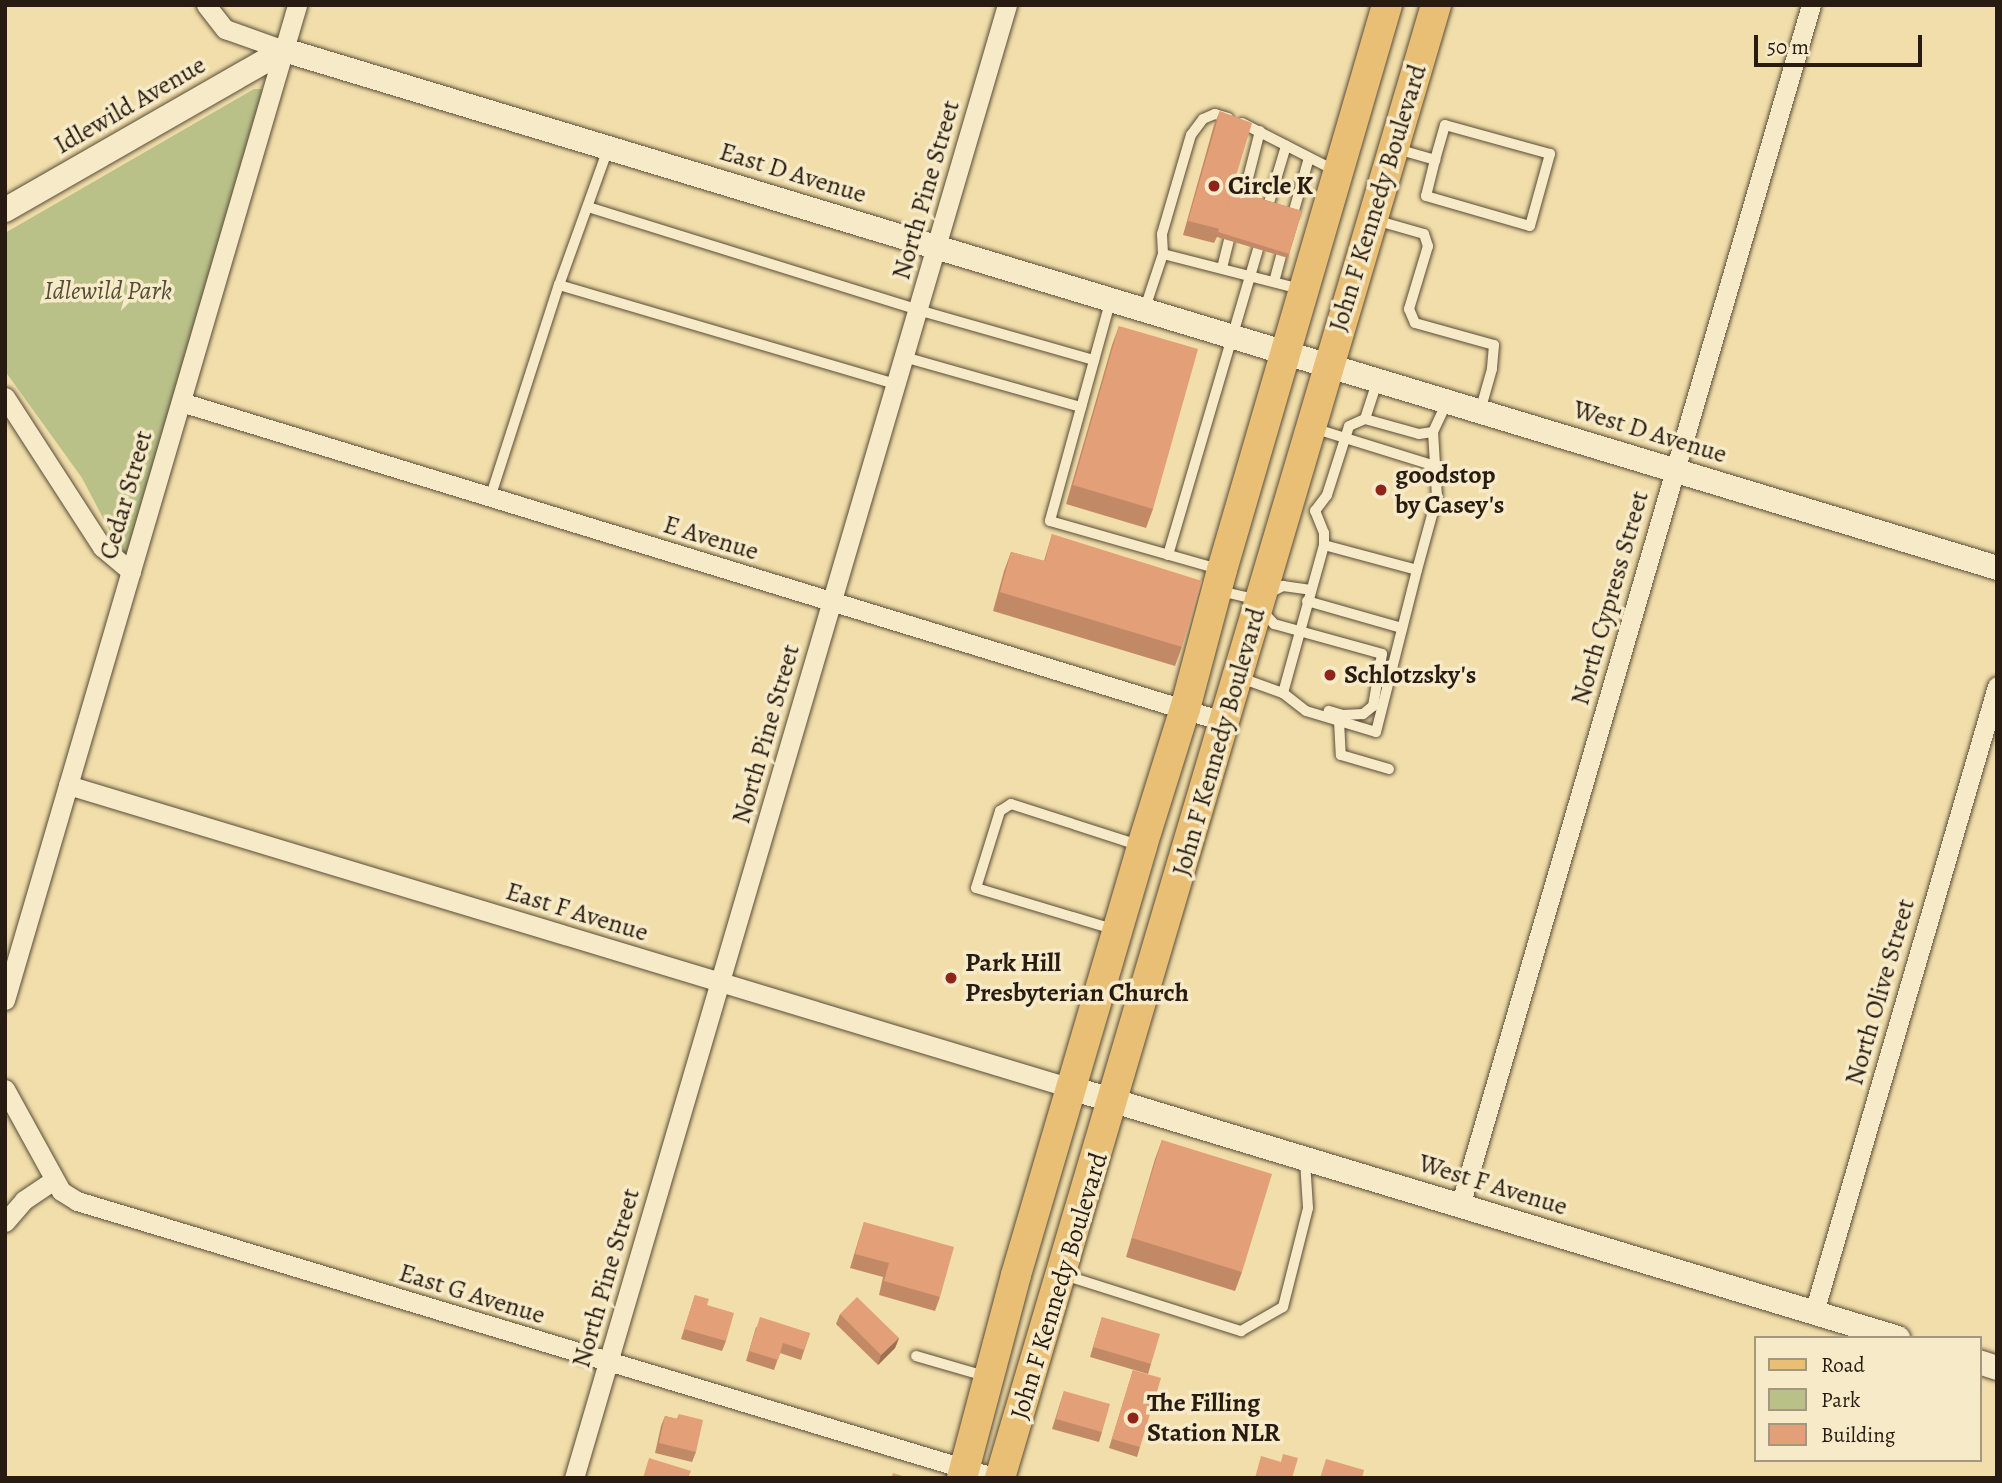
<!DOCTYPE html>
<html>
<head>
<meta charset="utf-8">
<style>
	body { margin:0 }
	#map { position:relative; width:2002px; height:1483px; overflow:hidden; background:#f1deaa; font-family:Alegreya,serif }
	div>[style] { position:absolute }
	.green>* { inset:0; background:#b9c189 }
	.roads { filter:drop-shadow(0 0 2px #5a4c38) drop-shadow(0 0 2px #5a4c38) }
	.service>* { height:10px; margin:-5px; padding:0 5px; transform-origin:5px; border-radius:5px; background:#f6eac8 }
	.minor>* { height:19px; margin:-9.5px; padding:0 9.5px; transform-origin:9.5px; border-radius:9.5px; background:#f6eac8 }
	.tertiary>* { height:24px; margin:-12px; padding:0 12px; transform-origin:12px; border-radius:12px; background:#f6eac8 }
	.primary>* { height:30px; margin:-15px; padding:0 15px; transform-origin:15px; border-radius:15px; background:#e8bf75 }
	.wall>* { inset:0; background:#c28967 }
	.shaded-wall>* { inset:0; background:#9e6f54 }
	.building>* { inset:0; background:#e29f78 }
	.dots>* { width:19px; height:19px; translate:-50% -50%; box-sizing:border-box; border:4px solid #f6eac8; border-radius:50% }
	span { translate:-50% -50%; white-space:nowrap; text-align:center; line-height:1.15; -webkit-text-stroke:7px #f6eac8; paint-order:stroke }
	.street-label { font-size:26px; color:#281b12 }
	.poi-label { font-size:26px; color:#281b12; font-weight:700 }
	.left { translate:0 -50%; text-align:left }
	.park-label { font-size:26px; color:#544d36; font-style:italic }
	.frame { position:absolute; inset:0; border:7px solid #281b12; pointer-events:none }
	.legend { position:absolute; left:1754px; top:1336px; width:228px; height:126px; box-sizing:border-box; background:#f6eac8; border:2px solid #a4977f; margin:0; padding:9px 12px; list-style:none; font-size:21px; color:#281b12 }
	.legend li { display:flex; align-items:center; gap:14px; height:35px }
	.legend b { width:35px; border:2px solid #a4977f }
	.scale { position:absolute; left:1754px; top:35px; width:168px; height:32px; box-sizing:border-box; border:4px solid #281b12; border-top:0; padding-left:9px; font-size:21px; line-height:24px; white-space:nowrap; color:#281b12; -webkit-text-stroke:5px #f6eac8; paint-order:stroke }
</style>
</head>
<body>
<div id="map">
	<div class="green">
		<i style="clip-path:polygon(254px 89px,262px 89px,268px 103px,131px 571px,82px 478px,5px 371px,5px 233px)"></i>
	</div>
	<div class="roads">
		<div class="service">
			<i style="left:1242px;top:123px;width:103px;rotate:27.1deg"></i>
			<i style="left:1397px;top:149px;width:40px;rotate:16deg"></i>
			<i style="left:1435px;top:160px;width:37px;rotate:104deg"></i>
			<i style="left:1426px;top:196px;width:108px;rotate:16.1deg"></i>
			<i style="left:1530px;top:226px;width:75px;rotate:-74.5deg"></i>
			<i style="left:1550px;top:154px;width:109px;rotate:-164.6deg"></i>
			<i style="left:1445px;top:125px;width:36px;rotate:106deg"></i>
			<i style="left:1243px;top:198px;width:69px;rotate:-75.8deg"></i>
			<i style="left:1268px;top:206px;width:63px;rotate:-73.3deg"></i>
			<i style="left:588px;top:207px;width:346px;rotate:17.3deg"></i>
			<i style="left:918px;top:310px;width:183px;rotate:15.9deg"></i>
			<i style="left:1293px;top:214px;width:58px;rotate:-74.1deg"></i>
			<i style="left:1375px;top:220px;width:51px;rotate:15.9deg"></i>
			<i style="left:1424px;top:234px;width:13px;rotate:72deg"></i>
			<i style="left:1428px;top:246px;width:66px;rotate:106.8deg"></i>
			<i style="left:1409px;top:309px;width:15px;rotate:67deg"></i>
			<i style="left:1415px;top:323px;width:82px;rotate:15.6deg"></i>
			<i style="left:1494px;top:345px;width:24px;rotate:95deg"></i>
			<i style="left:1492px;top:369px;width:44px;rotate:105.9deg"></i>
			<i style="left:1163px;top:254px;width:141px;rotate:14.3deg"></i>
			<i style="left:1222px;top:268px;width:29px;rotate:-76deg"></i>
			<i style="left:1274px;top:282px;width:27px;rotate:-75deg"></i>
			<i style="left:559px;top:285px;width:351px;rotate:16.4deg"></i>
			<i style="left:1111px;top:299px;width:230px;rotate:105.4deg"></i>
			<i style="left:1050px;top:521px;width:175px;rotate:15.9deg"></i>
			<i style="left:1145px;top:308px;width:57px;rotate:-71.6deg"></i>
			<i style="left:1163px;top:254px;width:20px;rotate:-93deg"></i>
			<i style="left:1162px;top:234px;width:103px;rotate:-73.7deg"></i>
			<i style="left:1191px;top:135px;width:20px;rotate:-53deg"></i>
			<i style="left:1203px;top:119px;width:13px;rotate:-23deg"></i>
			<i style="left:1215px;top:114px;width:14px;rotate:17deg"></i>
			<i style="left:904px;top:357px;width:184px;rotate:15.8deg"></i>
			<i style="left:1365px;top:419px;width:38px;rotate:-72deg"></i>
			<i style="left:1313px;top:428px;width:128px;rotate:17.3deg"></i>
			<i style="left:490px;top:498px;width:224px;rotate:-72.1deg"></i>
			<i style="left:559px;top:285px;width:145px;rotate:-70.2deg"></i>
			<i style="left:1324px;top:545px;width:96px;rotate:15deg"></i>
			<i style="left:1417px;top:570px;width:76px;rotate:-74.7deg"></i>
			<i style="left:1437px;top:497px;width:65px;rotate:-93.5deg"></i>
			<i style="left:1168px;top:555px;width:319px;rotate:-73.6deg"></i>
			<i style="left:1220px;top:591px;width:37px;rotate:13deg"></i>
			<i style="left:1269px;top:593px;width:16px;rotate:-27deg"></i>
			<i style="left:1283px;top:586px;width:28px;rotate:8deg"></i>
			<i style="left:1307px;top:601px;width:99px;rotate:15.9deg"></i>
			<i style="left:1262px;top:611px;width:18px;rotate:47deg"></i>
			<i style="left:1274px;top:624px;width:112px;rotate:15.5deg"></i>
			<i style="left:1382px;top:654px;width:53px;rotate:99.8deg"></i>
			<i style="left:1373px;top:706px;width:13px;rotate:141deg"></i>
			<i style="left:1363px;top:714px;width:20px;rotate:177deg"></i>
			<i style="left:1343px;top:715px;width:15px;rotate:-164deg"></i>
			<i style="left:1241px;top:678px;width:45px;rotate:19.7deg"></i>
			<i style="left:1283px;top:693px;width:154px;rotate:-74.5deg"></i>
			<i style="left:1324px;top:545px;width:12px;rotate:-90deg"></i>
			<i style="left:1324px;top:533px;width:24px;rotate:-112deg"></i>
			<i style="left:1315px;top:511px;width:20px;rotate:-53deg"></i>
			<i style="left:1327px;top:495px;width:72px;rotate:-72.3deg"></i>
			<i style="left:1349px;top:426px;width:17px;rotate:-24deg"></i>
			<i style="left:1365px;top:419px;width:56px;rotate:15.5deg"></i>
			<i style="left:1419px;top:434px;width:14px;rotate:-8deg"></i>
			<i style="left:1433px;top:432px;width:33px;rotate:-65deg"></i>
			<i style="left:1283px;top:693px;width:29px;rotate:38deg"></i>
			<i style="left:1306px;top:711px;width:73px;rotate:16.7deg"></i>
			<i style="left:1376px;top:732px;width:167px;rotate:-75.8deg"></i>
			<i style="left:1339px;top:721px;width:34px;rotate:87deg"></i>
			<i style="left:1341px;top:755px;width:50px;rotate:16.3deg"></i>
			<i style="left:1116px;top:930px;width:146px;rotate:-163.3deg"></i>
			<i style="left:976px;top:888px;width:81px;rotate:-72.7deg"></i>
			<i style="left:1000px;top:811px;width:13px;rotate:-32deg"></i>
			<i style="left:1011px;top:804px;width:133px;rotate:17.9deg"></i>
			<i style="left:1064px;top:1275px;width:186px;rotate:17.6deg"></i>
			<i style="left:1241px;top:1331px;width:48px;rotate:-29.7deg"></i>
			<i style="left:1283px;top:1307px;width:102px;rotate:-75.8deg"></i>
			<i style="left:1308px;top:1208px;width:48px;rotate:-93.6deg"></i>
			<i style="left:916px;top:1356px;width:72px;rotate:16.2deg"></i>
		</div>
		<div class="minor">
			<i style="left:206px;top:5px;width:31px;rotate:52deg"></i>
			<i style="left:225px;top:29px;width:63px;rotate:19.6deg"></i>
			<i style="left:5px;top:397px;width:179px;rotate:57.1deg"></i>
			<i style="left:102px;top:547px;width:38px;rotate:40deg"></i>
			<i style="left:181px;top:402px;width:1093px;rotate:17.03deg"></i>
			<i style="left:68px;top:785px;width:1048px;rotate:16.81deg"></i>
			<i style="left:5px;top:1000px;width:1037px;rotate:-73.64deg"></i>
			<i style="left:5px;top:1089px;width:116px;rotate:61.2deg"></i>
			<i style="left:61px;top:1191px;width:19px;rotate:32deg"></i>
			<i style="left:77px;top:1201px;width:960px;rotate:16.77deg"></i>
			<i style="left:1460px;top:1206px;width:1251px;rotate:-73.71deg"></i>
			<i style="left:5px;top:1222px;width:29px;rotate:-49deg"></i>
			<i style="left:24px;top:1200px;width:36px;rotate:-34deg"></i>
			<i style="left:1814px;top:1312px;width:652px;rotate:-73.7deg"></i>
			<i style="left:574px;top:1478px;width:1535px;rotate:-73.62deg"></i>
		</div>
		<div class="tertiary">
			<i style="left:5px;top:210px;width:322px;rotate:-29.8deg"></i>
			<i style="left:284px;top:50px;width:1790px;rotate:16.82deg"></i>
			<i style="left:1071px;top:1088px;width:864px;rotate:16.82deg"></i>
			<i style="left:1979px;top:1362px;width:19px;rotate:18deg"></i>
		</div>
		<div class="primary">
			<i style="left:962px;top:1478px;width:210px;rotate:-75.1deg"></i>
			<i style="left:1016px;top:1275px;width:447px;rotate:-73.6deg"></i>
			<i style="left:1142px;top:846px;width:144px;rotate:-72.6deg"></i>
			<i style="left:1185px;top:709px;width:144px;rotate:-75.1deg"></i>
			<i style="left:1222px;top:570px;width:589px;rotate:-73.72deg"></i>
			<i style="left:1000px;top:1478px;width:1536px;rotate:-73.51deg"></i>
		</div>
	</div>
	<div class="wall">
		<i style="clip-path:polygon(1220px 111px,1232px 190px,1302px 211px,1288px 258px,1217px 237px,1214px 243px,1183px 235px,1214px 125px)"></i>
		<i style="clip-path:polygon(1119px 326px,1153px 509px,1146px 528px,1066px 504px,1112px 345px)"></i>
		<i style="clip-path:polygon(1052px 534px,1182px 647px,1175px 666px,993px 611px,1004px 571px,1011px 552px,1044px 561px)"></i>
		<i style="clip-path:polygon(1162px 1140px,1242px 1272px,1235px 1291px,1126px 1257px,1155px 1159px)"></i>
		<i style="clip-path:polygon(864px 1222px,940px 1297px,935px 1311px,879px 1295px,883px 1277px,850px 1268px)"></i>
		<i style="clip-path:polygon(695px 1295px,707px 1305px,726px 1341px,722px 1351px,681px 1339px)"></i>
		<i style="clip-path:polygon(840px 1314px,899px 1338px,895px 1348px,878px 1365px,836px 1324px)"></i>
		<i style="clip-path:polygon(1102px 1317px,1151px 1364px,1148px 1374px,1090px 1357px)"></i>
		<i style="clip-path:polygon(756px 1327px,810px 1333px,801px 1360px,780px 1353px,774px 1370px,746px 1361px)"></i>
		<i style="clip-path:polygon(1133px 1370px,1140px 1447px,1137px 1457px,1109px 1448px)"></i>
		<i style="clip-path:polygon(1064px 1391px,1102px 1432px,1099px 1442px,1052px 1429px)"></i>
		<i style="clip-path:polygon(679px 1414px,696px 1452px,692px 1462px,655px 1453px,661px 1426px,665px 1416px,677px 1419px)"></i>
	</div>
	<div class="shaded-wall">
		<i style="clip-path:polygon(899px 1338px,895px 1348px,878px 1365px,881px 1355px)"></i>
	</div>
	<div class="building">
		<i style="clip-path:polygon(1220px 111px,1252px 123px,1220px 229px,1188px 221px)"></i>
		<i style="clip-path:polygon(1232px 190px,1302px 211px,1289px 254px,1218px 232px)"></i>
		<i style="clip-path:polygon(1119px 326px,1198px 349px,1153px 509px,1073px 485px)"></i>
		<i style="clip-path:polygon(1052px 534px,1202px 581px,1182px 647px,1000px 592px,1011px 552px,1045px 561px)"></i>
		<i style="clip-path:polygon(1162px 1140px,1272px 1174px,1242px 1272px,1132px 1238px)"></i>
		<i style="clip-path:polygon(864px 1222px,954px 1247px,940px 1297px,884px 1281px,889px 1263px,855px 1254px)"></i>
		<i style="clip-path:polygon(695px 1295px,709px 1299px,707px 1305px,734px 1313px,726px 1341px,684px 1329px)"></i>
		<i style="clip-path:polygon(857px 1297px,899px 1338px,881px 1355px,840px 1314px)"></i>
		<i style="clip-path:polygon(760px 1317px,810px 1333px,804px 1350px,783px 1343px,778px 1360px,749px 1351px)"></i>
		<i style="clip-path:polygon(1102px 1317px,1160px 1334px,1151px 1364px,1093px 1347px)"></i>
		<i style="clip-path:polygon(1133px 1370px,1161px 1378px,1140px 1447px,1112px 1439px)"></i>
		<i style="clip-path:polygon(1064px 1391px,1110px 1404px,1102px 1432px,1056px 1419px)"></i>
		<i style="clip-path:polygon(679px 1414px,703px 1420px,696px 1452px,659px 1443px,665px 1416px,678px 1419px)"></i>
		<i style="clip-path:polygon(1283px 1454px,1298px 1458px,1292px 1478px,1255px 1478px,1261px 1456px,1281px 1462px)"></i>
		<i style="clip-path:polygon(649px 1458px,691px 1471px,688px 1478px,643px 1478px)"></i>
		<i style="clip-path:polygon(1326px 1459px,1364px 1470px,1362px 1478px,1320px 1478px)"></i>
		<i style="clip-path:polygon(893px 1473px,909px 1478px,891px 1478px)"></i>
	</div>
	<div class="dots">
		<i style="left:1214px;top:186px;background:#8f2418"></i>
		<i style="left:1381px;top:490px;background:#8f2418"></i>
		<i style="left:1330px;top:675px;background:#8f2418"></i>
		<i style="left:951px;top:978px;background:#8f2418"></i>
		<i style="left:1133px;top:1418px;background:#8f2418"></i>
	</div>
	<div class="street-label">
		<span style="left:130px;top:105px;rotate:-30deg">Idlewild Avenue</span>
		<span style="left:793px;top:173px;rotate:17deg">East D Avenue</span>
		<span style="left:926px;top:190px;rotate:-74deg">North Pine Street</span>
		<span style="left:1378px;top:198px;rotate:-73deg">John F Kennedy Boulevard</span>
		<span style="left:1650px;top:432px;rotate:17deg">West D Avenue</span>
		<span style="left:126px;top:495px;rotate:-74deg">Cedar Street</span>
		<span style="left:711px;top:538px;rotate:17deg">E Avenue</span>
		<span style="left:1610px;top:598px;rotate:-74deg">North Cypress Street</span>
		<span style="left:766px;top:734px;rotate:-74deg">North Pine Street</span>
		<span style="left:1219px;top:742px;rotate:-74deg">John F Kennedy Boulevard</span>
		<span style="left:577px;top:912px;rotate:17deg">East F Avenue</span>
		<span style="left:1880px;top:992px;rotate:-74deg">North Olive Street</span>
		<span style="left:1493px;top:1185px;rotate:17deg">West F Avenue</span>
		<span style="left:606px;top:1278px;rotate:-74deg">North Pine Street</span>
		<span style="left:1059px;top:1286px;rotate:-73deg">John F Kennedy Boulevard</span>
		<span style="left:472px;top:1294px;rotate:17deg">East G Avenue</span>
	</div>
	<div class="poi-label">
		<span class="left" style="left:1228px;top:186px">Circle K</span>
		<span class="left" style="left:1395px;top:490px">goodstop<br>by Casey's</span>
		<span class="left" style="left:1344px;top:675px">Schlotzsky's</span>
		<span class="left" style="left:965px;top:978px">Park Hill<br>Presbyterian Church</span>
		<span class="left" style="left:1147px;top:1418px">The Filling<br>Station NLR</span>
	</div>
	<div class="park-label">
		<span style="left:108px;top:291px">Idlewild Park</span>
	</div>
	<div class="frame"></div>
	<ul class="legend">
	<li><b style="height:9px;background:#e8bf75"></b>Road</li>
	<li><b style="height:19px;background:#b9c189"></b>Park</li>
	<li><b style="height:19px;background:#e29f78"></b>Building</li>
	</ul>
	<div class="scale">50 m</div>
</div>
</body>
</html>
